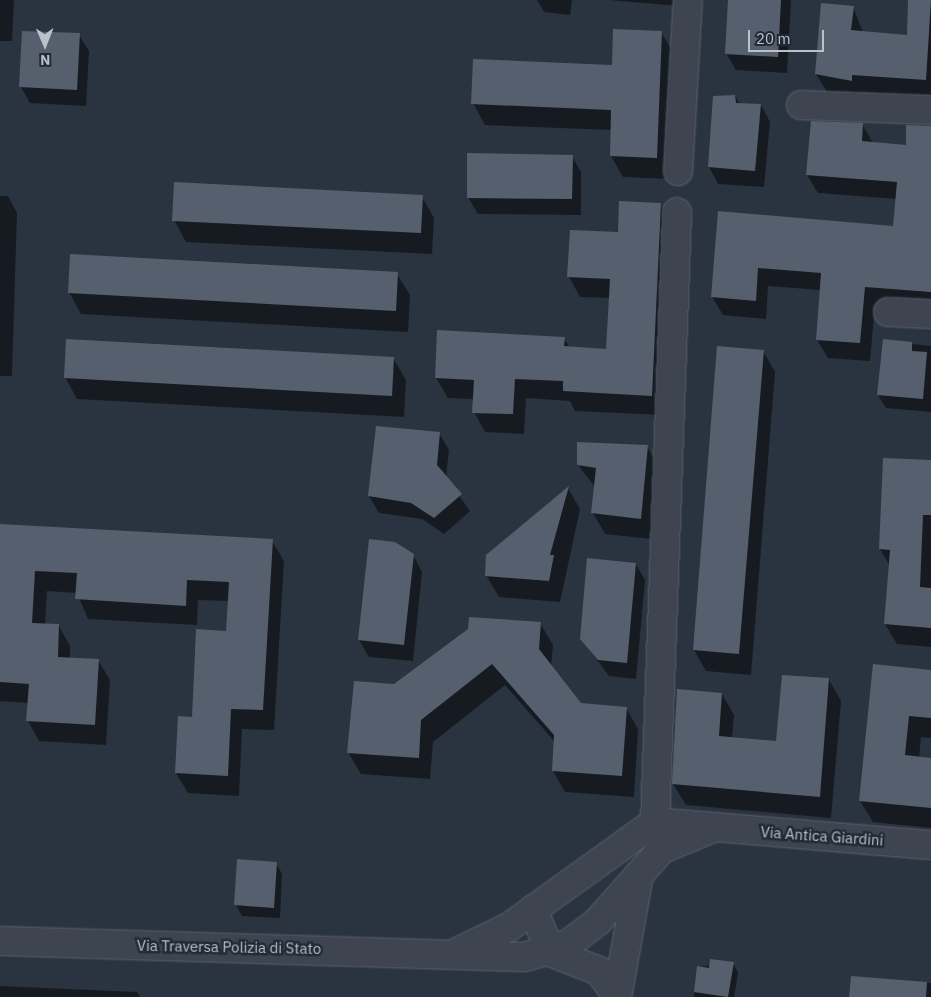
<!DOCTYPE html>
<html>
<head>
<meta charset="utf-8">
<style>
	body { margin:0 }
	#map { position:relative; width:931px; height:997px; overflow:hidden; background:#2a3340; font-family:"IBM Plex Sans",sans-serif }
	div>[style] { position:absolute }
	.shadow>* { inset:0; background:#0007 }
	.building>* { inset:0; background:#565f6d }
	.roads { filter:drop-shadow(0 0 1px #5c636d) drop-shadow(0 0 1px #5c636d) }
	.minor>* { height:28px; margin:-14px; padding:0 14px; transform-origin:14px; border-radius:14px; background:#3e4550 }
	span { translate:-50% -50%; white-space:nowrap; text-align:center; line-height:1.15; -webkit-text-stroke:5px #222a35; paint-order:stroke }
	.street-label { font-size:15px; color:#bbc1ca }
	.north { position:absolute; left:20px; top:20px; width:50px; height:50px; -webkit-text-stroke:4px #222a35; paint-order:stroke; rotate:179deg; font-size:14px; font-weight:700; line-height:20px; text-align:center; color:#bbc1ca }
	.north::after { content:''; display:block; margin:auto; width:18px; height:22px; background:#bbc1ca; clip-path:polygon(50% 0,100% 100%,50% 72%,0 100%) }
	.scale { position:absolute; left:748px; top:30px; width:76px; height:22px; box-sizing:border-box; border:2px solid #bbc1ca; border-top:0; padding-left:6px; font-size:15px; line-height:18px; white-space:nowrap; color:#bbc1ca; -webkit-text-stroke:4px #222a35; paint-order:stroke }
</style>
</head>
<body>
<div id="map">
	<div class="shadow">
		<i style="clip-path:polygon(0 0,14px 0,12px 41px,0 41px)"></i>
		<i style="clip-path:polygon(537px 0,572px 0,570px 15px,544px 12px)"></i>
		<i style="clip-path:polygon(609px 0,680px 0,679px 6px)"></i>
		<i style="clip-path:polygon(729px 0,791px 0,787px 73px,736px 70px,726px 53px)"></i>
		<i style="clip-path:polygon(909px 0,931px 0,931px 98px,863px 93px,862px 99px,827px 92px,816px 74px,853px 7px,863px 32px,908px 36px)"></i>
		<i style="clip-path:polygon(661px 32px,674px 54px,669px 179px,623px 177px,611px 156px,612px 130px,485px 125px,473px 103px,613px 66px)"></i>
		<i style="clip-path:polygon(79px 35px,89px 51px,86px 106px,30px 103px,21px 87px)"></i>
		<i style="clip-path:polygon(735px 96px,740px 104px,761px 105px,770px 122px,764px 187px,718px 184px,709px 167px,714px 97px)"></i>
		<i style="clip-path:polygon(862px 124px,873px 143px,907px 146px,931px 127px,931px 310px,875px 305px,870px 361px,828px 358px,817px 340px,821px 290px,768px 286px,766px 319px,723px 315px,712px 297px,719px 212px,894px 227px,897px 199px,818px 193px,807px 175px)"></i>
		<i style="clip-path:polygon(572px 156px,581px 172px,581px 215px,478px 214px,468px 197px)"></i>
		<i style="clip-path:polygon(0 196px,8px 196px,17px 213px,12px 376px,0 376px)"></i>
		<i style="clip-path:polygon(422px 197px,434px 218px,432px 254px,186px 242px,174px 220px)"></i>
		<i style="clip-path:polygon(660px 204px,672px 224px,663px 415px,575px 411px,570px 401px,526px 398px,524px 434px,485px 432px,474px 412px,474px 399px,448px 398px,436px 378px,564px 338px,570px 348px,608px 350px,610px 298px,580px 297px,569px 277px)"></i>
		<i style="clip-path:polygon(397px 274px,410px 295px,408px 332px,81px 314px,69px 292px)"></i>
		<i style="clip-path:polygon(884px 341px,931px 346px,931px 412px,886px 408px,878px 395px)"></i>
		<i style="clip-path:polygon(763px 351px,775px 372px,751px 675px,706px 671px,694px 650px)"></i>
		<i style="clip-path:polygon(393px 358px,406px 380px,404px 417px,77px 399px,65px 377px)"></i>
		<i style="clip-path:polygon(439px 433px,449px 450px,446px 477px,470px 511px,444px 534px,422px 519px,379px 513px,369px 496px)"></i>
		<i style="clip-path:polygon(647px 446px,659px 468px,652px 539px,605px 534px,593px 513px,595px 487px,578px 465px)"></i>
		<i style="clip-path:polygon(931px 461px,931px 647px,897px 644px,885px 624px,890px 566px,880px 549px)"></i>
		<i style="clip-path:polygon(568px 488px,580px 509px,560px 602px,499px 597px,486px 575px)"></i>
		<i style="clip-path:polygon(0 526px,272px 541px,284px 561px,274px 730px,242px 729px,239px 796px,188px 793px,176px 773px,228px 632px,229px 601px,198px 600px,197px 625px,88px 619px,77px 593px,47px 591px,45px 625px,59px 626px,70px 646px,70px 659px,98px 660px,110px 680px,106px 745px,39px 741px,28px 721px,29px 703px,0 701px)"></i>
		<i style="clip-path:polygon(413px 555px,422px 572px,413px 661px,369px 657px,359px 640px)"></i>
		<i style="clip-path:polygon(636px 564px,645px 580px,636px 679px,609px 676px,581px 638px)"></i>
		<i style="clip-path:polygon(540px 623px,553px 645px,551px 667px,580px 704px,626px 708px,638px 729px,634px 797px,565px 792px,553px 771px,555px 742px,505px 685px,433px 742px,430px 779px,361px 774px,348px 752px,395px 685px)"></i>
		<i style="clip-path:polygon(931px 671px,931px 738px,921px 737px,919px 758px,931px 759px,931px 828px,873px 822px,860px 801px)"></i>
		<i style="clip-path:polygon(829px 680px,841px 701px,831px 818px,686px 805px,673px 784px,722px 694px,734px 715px,732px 738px,777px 742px)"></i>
		<i style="clip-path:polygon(276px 863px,282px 874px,280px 918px,242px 916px,236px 905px)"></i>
		<i style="clip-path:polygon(733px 963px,738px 973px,734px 997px,694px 997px,698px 967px)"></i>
		<i style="clip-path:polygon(852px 977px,931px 983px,931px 997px,850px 997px)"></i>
		<i style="clip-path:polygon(0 986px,137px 992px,140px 997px,0 997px)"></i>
	</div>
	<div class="building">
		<i style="clip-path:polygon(728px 0,781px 0,778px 57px,725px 54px)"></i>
		<i style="clip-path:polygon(908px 0,931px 0,926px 80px,852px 75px,852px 81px,815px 74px,821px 3px,854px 6px,851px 30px,907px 35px)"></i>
		<i style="clip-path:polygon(613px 29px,662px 31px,657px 158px,610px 156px,611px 110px,471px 104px,473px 59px,612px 65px)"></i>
		<i style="clip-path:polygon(22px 31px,80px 33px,77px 90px,19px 87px)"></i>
		<i style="clip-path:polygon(735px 95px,736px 103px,761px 104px,755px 171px,708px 167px,713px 96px)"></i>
		<i style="clip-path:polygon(811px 121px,863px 123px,862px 141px,906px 145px,906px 125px,931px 126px,931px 292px,865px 287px,860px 343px,816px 340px,821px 273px,758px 268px,756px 301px,711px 297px,718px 211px,893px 226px,897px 182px,806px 175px)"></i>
		<i style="clip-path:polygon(467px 153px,573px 155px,572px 199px,467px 198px)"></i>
		<i style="clip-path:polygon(174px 182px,423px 195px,421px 233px,172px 221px)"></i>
		<i style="clip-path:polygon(619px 201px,661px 203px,652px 396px,563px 391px,563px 381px,515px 379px,513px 414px,472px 413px,474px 380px,435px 378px,437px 330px,565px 337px,564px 346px,606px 349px,610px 279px,567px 277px,570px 230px,618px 232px)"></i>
		<i style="clip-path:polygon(70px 254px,398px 272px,396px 311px,68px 293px)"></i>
		<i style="clip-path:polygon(66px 339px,394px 357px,392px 396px,64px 378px)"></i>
		<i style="clip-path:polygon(883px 339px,912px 342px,912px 351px,927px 352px,923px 399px,877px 395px)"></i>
		<i style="clip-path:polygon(717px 346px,764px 350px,739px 654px,693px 650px)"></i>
		<i style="clip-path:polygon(376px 426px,440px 432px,437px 465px,462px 494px,434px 518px,411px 503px,368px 496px)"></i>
		<i style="clip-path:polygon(577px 442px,648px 445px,641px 519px,591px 513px,596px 468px,577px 465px)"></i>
		<i style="clip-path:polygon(883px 458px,931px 460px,931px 515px,923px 515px,920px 587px,931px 588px,931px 628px,884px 624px,890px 550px,879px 549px)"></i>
		<i style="clip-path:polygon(569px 486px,550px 555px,554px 555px,549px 581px,485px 576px,486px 555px)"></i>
		<i style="clip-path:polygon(0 524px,273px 539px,263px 710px,231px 709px,228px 776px,175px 773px,178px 716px,192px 717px,196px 629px,226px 631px,229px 582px,187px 580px,186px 606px,75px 599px,77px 573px,35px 571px,32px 623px,59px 624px,58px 657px,99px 659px,95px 725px,26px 721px,29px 684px,0 682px)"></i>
		<i style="clip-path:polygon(369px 539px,395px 542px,414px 554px,404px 645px,358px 640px)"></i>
		<i style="clip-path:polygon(587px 558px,636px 563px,627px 663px,598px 660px,580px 639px)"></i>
		<i style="clip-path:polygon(469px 617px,541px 622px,539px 649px,581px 703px,627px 707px,622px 776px,552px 771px,554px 735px,492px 664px,421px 720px,419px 758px,347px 753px,354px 681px,394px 684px,468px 629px)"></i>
		<i style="clip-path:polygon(873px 664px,931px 670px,931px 718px,909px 716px,905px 755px,931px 758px,931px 808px,859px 801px)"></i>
		<i style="clip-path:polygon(782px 675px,829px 678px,820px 797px,672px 784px,677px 689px,722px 693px,719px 736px,776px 741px)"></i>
		<i style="clip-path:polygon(237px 859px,277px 862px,274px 908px,234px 905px)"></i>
		<i style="clip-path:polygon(710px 959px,734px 962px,728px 997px,694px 992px,697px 966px,709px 968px)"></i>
		<i style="clip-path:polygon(851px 976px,927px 982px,926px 997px,849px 997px)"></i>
	</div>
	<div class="roads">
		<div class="minor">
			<i style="left:801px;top:105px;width:130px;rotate:2.2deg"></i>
			<i style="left:678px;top:171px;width:171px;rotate:-86.7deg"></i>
			<i style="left:888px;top:312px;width:43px;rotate:2.7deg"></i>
			<i style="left:655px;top:822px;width:610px;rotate:-87.93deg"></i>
			<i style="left:533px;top:909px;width:46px;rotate:68.4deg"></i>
			<i style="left:550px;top:952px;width:53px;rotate:21.2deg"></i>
			<i style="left:599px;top:971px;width:31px;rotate:54deg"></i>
			<i style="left:0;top:941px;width:525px;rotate:1.75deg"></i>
			<i style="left:525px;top:957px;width:45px;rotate:-16.8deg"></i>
			<i style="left:568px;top:944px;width:38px;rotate:-37deg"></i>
			<i style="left:598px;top:921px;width:96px;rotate:-48.4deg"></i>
			<i style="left:662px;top:849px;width:55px;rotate:-22.4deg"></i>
			<i style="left:457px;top:952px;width:58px;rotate:-25.7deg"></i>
			<i style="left:509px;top:927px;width:180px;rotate:-35.7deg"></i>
			<i style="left:655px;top:822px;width:277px;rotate:4.8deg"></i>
			<i style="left:617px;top:997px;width:124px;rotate:-79.8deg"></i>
		</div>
	</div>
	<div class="street-label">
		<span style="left:822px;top:836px;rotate:4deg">Via Antica Giardini</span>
		<span style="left:229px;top:947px;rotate:1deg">Via Traversa Polizia di Stato</span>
	</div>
	<div class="north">N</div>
	<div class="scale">20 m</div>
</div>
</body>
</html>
